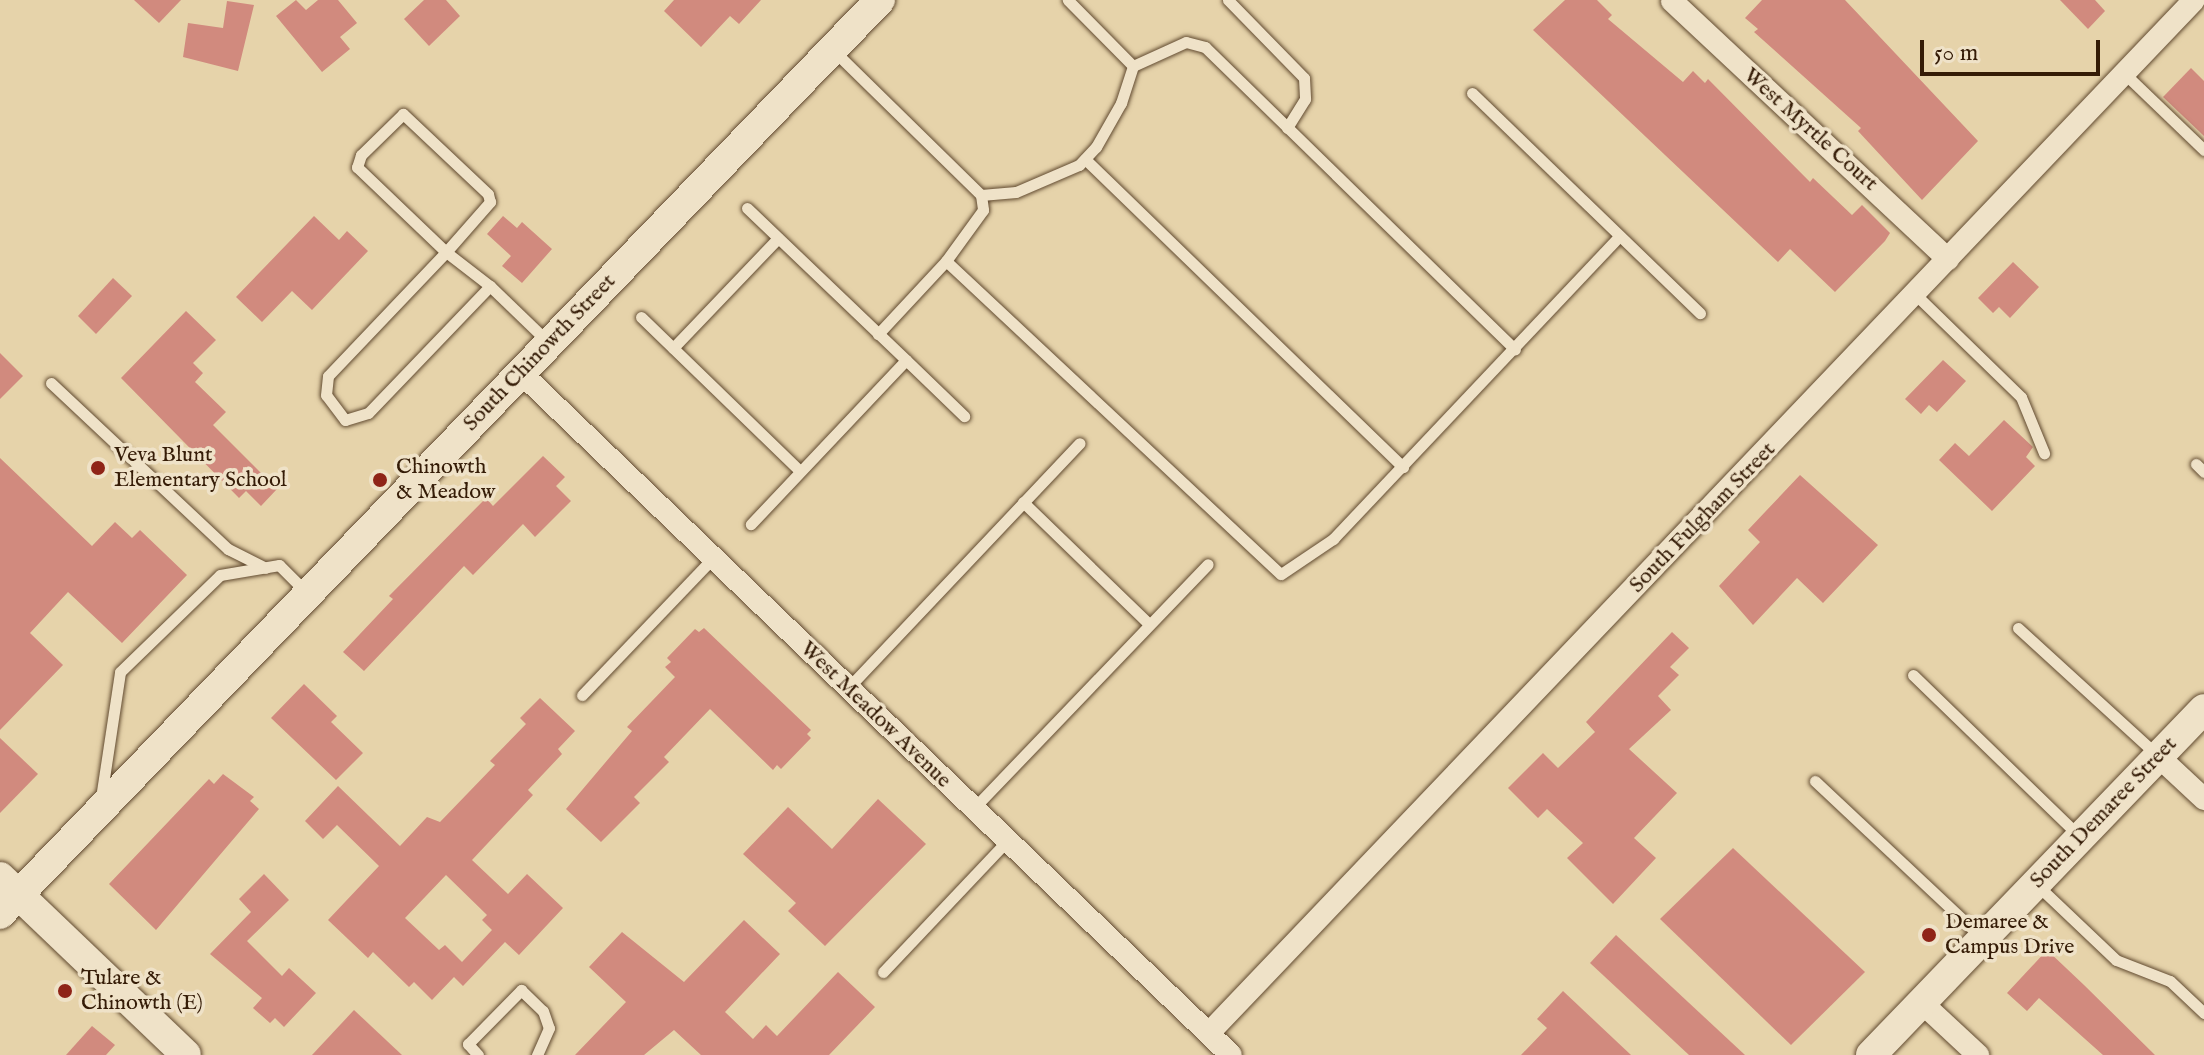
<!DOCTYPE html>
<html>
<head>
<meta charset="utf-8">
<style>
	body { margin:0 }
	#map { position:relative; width:2204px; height:1055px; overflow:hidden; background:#e6d3aa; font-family:"IM FELL English",serif }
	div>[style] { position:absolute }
	.building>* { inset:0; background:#d18a7e }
	.roads { filter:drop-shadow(0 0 2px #614a30) drop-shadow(0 0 2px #614a30) }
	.lane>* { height:11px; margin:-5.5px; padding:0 5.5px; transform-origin:5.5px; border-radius:5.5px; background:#efe2c8 }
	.street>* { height:22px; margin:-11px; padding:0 11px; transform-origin:11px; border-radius:11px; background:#efe2c8 }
	.secondary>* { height:30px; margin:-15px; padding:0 15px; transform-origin:15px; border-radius:15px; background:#efe2c8 }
	.dots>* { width:22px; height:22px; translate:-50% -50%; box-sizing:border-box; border:4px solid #efe2c8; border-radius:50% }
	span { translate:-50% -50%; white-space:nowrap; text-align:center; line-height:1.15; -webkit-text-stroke:7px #efe2c8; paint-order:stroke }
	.street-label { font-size:22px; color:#351c07 }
	.poi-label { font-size:22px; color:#351c07 }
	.left { translate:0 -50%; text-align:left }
	.scale { position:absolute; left:1920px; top:40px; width:180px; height:36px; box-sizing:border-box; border:4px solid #351c07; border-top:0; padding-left:10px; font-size:24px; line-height:28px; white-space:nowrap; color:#351c07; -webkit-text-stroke:6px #efe2c8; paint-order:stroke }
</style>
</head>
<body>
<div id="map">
	<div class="building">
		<i style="clip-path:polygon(134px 0,181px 0,159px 23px)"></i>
		<i style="clip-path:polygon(296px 0,306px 10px,318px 0,338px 0,357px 23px,340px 37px,350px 49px,322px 72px,276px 16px)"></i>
		<i style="clip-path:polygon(424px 0,446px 0,460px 16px,429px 46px,404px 19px)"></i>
		<i style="clip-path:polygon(674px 0,761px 0,739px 24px,730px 16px,701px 47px,664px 11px)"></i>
		<i style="clip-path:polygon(1565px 0,1597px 0,1612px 15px,1608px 19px,1683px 82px,1693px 71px,1705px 83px,1708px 79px,1810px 182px,1813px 178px,1852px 215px,1862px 205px,1890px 233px,1885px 241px,1835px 292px,1790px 249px,1778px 262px,1533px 30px)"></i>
		<i style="clip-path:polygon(1762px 0,1845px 0,1978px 141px,1922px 200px,1858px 131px,1861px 128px,1754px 32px,1758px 29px,1745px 18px)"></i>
		<i style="clip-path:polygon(2060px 0,2095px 0,2105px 11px,2088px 29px)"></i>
		<i style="clip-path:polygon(227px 1px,254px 5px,238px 71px,183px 57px,188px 23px,223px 28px)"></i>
		<i style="clip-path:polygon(2191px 68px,2204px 81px,2204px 136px,2163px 97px)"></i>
		<i style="clip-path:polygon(314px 216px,339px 240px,347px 231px,368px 251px,312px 310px,292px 291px,262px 322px,236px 297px)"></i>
		<i style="clip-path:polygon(503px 216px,517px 228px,522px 222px,552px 249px,522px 283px,502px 266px,511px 256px,487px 234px)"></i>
		<i style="clip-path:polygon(2013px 262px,2039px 287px,2010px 318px,1999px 307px,1993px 313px,1978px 298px)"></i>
		<i style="clip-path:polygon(113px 278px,132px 296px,96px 334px,78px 316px)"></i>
		<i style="clip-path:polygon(186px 311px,216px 340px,193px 363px,203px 373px,195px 382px,226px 412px,213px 425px,277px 489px,261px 506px,246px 491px,239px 498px,121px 378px)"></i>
		<i style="clip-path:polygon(0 353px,23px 376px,0 399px)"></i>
		<i style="clip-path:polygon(1943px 360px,1966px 381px,1937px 412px,1929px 405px,1921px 414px,1905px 399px)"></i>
		<i style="clip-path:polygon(2004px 420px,2033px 447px,2026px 457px,2035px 466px,1992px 511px,1939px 460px,1955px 443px,1969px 456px)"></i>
		<i style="clip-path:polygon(543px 456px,565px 477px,556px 486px,571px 501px,535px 537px,523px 524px,473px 575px,464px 566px,364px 671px,343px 652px,393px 599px,389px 596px,486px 498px,493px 506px)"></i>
		<i style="clip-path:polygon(0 458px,92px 546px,115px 522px,132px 538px,140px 530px,187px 575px,122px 643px,68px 592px,30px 633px,63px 665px,0 730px)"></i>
		<i style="clip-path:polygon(1800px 475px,1878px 545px,1823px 603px,1797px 578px,1753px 625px,1719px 586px,1760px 542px,1748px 530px)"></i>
		<i style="clip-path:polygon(704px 628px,811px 730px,807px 734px,811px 738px,781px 769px,777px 765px,773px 770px,710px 709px,664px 757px,669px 762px,634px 797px,640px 803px,601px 842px,566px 809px,632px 731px,627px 727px,675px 677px,665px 667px,671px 662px,667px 658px,695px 629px,699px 632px)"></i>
		<i style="clip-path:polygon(1672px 632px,1689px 648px,1670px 667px,1679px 675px,1658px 696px,1671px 710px,1629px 749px,1677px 793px,1634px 838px,1656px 858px,1613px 904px,1567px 858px,1583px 843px,1547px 809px,1538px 818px,1508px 788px,1543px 753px,1558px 768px,1595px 732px,1586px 722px)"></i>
		<i style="clip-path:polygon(304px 684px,337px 716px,331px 722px,363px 753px,336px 780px,271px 718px)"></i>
		<i style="clip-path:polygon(evenodd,540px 698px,575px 731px,558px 749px,562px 754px,528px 790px,533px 795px,472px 860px,508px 894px,527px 874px,563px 908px,519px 955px,505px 942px,463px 986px,454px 977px,432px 1000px,414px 982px,409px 987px,373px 952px,368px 958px,328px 920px,379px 866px,337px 825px,323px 839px,305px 821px,338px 786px,400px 846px,427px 817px,440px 822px,495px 765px,490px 761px,526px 724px,520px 718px,540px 698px,446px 875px,487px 915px,482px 920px,492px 930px,462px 962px,445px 945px,439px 950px,405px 918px,446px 875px)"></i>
		<i style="clip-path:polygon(0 738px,38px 774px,0 813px)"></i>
		<i style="clip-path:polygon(223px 774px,254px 797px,250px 801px,259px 809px,156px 930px,109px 884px,209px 779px,214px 784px)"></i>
		<i style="clip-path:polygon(878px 799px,926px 844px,825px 946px,788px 911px,796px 903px,743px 854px,788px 807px,832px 849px)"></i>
		<i style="clip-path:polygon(1733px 848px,1865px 972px,1791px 1045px,1660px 919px)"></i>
		<i style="clip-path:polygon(264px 874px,289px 900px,247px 941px,282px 976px,289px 968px,316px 993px,284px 1027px,275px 1018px,270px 1023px,253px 1008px,262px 998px,210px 954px,251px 912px,239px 899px)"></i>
		<i style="clip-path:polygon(744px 920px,780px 954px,725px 1012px,753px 1039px,766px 1025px,777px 1036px,838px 972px,875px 1007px,829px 1055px,701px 1055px,674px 1030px,644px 1055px,575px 1055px,626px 1002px,589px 967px,622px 932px,684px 982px)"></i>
		<i style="clip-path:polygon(1616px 935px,1745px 1055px,1689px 1055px,1590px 963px)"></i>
		<i style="clip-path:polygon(2047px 950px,2084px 985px,2155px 1055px,2103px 1055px,2039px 998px,2027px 1011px,2007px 993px)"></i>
		<i style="clip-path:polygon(1563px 991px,1631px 1055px,1521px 1055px,1547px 1028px,1537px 1019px)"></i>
		<i style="clip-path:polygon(354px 1010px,402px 1055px,312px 1055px)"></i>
		<i style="clip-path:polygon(92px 1026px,115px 1045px,106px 1055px,66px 1055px)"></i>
	</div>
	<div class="roads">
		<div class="lane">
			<i style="left:1228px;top:0;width:109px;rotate:45.7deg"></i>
			<i style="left:1304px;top:78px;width:21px;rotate:87deg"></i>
			<i style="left:1305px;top:99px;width:34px;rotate:122deg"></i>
			<i style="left:833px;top:50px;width:207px;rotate:44.4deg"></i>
			<i style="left:981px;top:195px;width:15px;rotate:82deg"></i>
			<i style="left:983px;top:210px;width:63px;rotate:126deg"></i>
			<i style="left:946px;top:261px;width:100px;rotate:133deg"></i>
			<i style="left:1133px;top:66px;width:58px;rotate:-24.4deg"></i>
			<i style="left:1186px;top:42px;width:20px;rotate:15deg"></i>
			<i style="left:1205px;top:47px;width:433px;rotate:44.3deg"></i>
			<i style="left:2124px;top:73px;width:111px;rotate:43.9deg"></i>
			<i style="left:1472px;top:93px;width:317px;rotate:44deg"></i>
			<i style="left:1085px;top:159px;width:443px;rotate:44.1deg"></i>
			<i style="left:981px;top:195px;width:35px;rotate:-5deg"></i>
			<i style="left:1016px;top:192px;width:69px;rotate:-23.2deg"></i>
			<i style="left:1079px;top:165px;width:25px;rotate:-47deg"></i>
			<i style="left:1096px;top:147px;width:51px;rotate:-60.4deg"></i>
			<i style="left:1121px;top:103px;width:39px;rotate:-72deg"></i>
			<i style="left:1133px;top:66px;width:93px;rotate:-134.6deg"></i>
			<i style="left:747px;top:208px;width:220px;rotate:43.7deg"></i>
			<i style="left:906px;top:360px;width:226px;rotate:133.4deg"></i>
			<i style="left:946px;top:261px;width:458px;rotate:43.1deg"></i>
			<i style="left:1281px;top:574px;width:63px;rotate:-33.9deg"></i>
			<i style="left:1333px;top:539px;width:417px;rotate:-46.6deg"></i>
			<i style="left:490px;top:286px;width:176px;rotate:133.8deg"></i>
			<i style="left:368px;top:413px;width:24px;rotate:163deg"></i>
			<i style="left:345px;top:420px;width:31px;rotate:-127deg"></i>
			<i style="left:326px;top:395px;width:19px;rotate:-84deg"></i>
			<i style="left:328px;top:376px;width:171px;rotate:-46.4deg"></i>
			<i style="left:446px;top:252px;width:67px;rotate:-48.7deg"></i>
			<i style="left:490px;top:202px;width:8px;rotate:-104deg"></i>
			<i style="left:488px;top:194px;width:117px;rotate:-136.7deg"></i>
			<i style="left:403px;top:114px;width:59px;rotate:135.7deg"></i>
			<i style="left:361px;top:155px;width:13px;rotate:108deg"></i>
			<i style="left:357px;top:167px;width:123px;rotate:43.7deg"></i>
			<i style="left:446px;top:252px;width:56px;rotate:37.7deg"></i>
			<i style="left:490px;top:286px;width:82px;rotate:44deg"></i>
			<i style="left:1915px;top:294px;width:148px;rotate:44.2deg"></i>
			<i style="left:2021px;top:397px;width:61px;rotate:67.7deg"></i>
			<i style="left:641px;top:317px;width:220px;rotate:44.1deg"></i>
			<i style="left:673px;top:348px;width:152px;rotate:-46.3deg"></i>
			<i style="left:906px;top:360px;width:81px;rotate:44deg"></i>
			<i style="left:51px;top:383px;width:243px;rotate:43.2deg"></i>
			<i style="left:228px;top:549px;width:42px;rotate:26.6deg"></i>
			<i style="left:2196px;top:464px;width:11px;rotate:45deg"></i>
			<i style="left:1023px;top:502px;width:175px;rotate:44.1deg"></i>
			<i style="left:2018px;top:628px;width:187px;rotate:42.4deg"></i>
			<i style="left:1913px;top:675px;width:233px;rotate:44.1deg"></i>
			<i style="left:848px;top:688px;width:337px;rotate:-46.6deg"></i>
			<i style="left:582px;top:695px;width:188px;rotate:-46.3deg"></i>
			<i style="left:1815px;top:781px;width:228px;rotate:43.2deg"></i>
			<i style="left:101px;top:798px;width:127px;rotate:-81.4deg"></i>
			<i style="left:120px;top:672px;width:139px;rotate:-44.1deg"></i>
			<i style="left:220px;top:575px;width:60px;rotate:-9.6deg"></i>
			<i style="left:279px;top:565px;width:41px;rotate:45deg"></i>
			<i style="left:973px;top:809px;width:339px;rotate:-46.2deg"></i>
			<i style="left:2036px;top:884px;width:110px;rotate:43.5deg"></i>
			<i style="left:2116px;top:960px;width:58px;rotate:21.3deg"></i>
			<i style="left:2170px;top:981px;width:47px;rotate:43.3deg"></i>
			<i style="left:883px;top:972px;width:180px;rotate:-46.6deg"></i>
			<i style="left:478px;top:1055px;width:15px;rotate:-132deg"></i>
			<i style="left:468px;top:1044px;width:76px;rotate:-45.5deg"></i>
			<i style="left:521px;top:990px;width:30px;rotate:44deg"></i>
			<i style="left:543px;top:1011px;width:18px;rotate:71deg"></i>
			<i style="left:549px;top:1028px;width:30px;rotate:114deg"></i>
		</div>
		<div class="street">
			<i style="left:1672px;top:1px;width:378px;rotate:43.1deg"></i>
			<i style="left:521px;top:373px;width:984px;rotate:43.85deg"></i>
			<i style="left:2159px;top:757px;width:62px;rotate:43deg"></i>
			<i style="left:1921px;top:1002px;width:78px;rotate:42.9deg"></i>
			<i style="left:1209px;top:1033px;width:1427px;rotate:-46.36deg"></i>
		</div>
		<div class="secondary">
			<i style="left:0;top:877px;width:257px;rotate:43.7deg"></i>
			<i style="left:0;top:914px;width:1269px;rotate:-46.09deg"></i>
			<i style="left:1871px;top:1055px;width:480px;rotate:-46.1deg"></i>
		</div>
	</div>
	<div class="dots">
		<i style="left:98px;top:468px;background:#8f2418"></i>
		<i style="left:380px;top:480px;background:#8f2418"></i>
		<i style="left:1929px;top:935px;background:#8f2418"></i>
		<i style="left:65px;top:991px;background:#8f2418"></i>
	</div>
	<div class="street-label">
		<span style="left:1810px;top:130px;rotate:42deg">West Myrtle Court</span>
		<span style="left:540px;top:353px;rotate:-46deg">South Chinowth Street</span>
		<span style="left:1703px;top:518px;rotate:-46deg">South Fulgham Street</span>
		<span style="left:875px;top:715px;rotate:44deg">West Meadow Avenue</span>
		<span style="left:2104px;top:813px;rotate:-46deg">South Demaree Street</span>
	</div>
	<div class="poi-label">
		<span class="left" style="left:114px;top:468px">Veva Blunt<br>Elementary School</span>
		<span class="left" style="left:396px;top:480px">Chinowth<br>&amp; Meadow</span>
		<span class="left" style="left:1945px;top:935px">Demaree &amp;<br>Campus Drive</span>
		<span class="left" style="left:81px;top:991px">Tulare &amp;<br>Chinowth (E)</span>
	</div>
	<div class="scale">50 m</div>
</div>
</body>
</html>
